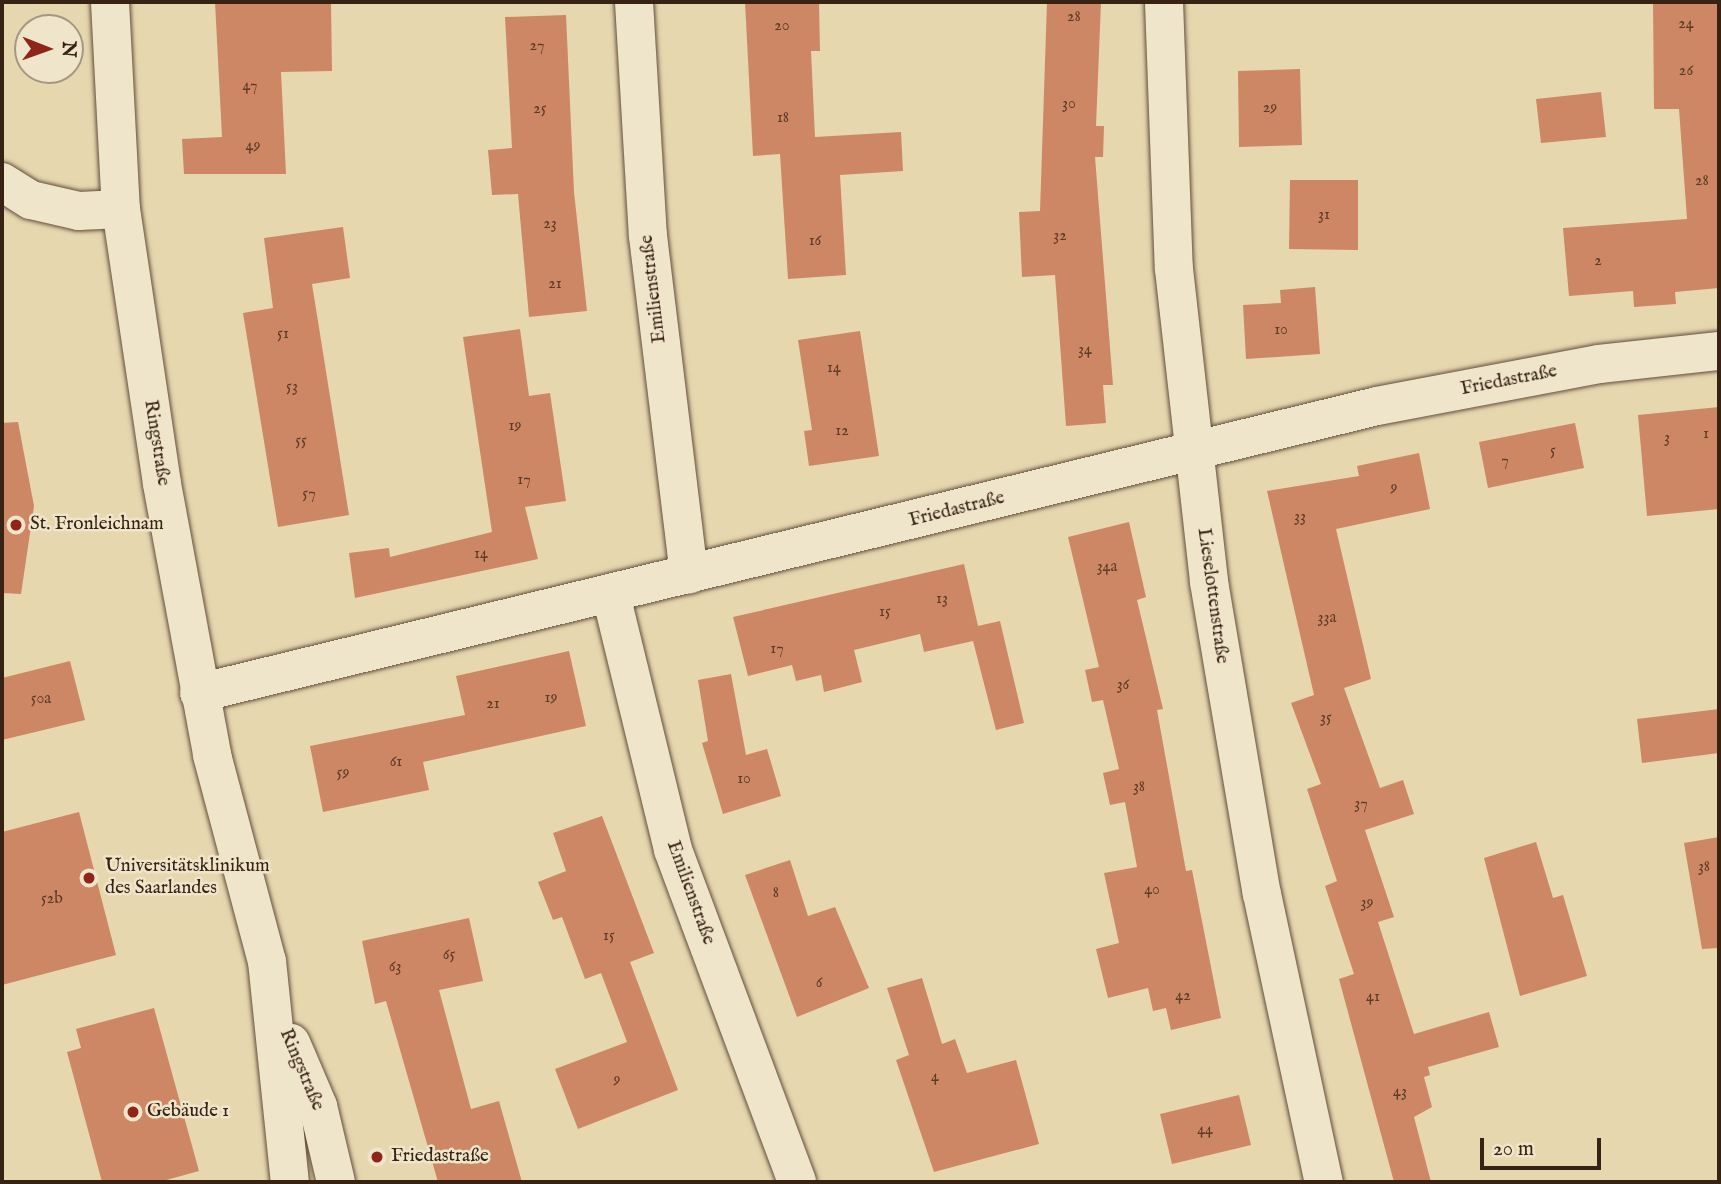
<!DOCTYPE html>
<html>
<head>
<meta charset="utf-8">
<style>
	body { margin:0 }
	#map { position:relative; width:1721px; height:1184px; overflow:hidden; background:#e6d7af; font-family:"IM FELL English",serif }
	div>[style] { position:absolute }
	.building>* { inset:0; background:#cd8764 }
	.roads { filter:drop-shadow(0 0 2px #634f3b) drop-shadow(0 0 2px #634f3b) }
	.minor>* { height:38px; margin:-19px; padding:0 19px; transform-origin:19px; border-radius:19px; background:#efe5cb }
	.dots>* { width:19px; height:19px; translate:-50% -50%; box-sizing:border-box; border:4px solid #efe5cb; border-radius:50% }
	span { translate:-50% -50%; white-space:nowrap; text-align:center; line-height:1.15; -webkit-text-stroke:5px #efe5cb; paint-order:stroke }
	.number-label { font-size:16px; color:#5c3b28 }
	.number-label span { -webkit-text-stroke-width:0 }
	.street-label { font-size:19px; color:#372214 }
	.poi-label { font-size:19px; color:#372214 }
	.left { translate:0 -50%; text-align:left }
	.frame { position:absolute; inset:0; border:4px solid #372214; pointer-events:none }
	.north { position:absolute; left:14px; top:14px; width:70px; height:70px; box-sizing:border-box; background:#efe5cb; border:2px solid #a59782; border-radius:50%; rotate:91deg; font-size:19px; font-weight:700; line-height:28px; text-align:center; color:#372214 }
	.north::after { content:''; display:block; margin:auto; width:24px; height:32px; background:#8f2418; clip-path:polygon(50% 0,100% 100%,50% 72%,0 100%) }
	.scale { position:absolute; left:1480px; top:1138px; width:121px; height:32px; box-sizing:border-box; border:4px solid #372214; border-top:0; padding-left:9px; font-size:21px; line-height:24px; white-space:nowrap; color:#372214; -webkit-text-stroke:5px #efe5cb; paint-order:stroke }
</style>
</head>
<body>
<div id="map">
	<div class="building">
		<i style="clip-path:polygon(215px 2px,331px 2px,332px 71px,281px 72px,286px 174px,184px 174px,182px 139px,222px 137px)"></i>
		<i style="clip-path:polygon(745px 2px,819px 2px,820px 51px,811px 51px,815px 137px,901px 132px,903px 171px,840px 175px,846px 275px,788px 279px,780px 154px,753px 156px)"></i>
		<i style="clip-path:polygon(1047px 2px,1101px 2px,1096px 126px,1104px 126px,1103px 157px,1095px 157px,1113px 385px,1103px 385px,1106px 423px,1066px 426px,1055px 275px,1022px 277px,1019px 212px,1040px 211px)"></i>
		<i style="clip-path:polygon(1653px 2px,1719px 2px,1719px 288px,1675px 292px,1676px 304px,1634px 307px,1633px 291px,1569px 296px,1563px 228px,1687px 219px,1679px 109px,1654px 109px)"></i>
		<i style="clip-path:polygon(566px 15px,574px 192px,587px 311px,529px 317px,518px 194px,492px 195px,488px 150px,512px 148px,505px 17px)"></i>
		<i style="clip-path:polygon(1300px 69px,1302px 145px,1239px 147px,1238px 71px)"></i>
		<i style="clip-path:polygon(1601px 92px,1606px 137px,1541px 143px,1536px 99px)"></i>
		<i style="clip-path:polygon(1290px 180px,1358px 180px,1358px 250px,1289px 249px)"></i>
		<i style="clip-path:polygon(343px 227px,350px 278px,312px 284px,349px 515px,278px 527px,243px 313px,273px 308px,264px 238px)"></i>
		<i style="clip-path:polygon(1315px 287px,1320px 354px,1246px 359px,1243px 305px,1281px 303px,1280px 290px)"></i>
		<i style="clip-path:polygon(520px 329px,529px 396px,550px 393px,566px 501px,525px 507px,538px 559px,355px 598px,349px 553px,389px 548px,390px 557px,492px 532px,463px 337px)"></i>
		<i style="clip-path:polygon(860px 331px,879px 456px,809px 466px,804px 431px,812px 430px,798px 340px)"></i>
		<i style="clip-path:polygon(1719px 407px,1719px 509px,1647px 516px,1638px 415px)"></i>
		<i style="clip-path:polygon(18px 422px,34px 506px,21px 594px,2px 593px,2px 423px)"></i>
		<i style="clip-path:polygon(1575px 423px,1584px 468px,1488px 488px,1479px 442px)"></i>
		<i style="clip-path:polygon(1419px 453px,1430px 509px,1336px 529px,1371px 679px,1344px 688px,1380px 788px,1403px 780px,1414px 814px,1365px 830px,1394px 917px,1378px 922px,1414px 1034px,1489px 1012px,1499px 1047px,1428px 1067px,1430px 1075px,1424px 1077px,1432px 1107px,1414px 1117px,1431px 1182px,1394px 1182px,1339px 979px,1354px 974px,1325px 886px,1337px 881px,1307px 789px,1321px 784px,1291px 703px,1314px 695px,1267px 491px,1359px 476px,1357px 466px)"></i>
		<i style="clip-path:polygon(1129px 522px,1146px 597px,1137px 600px,1163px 709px,1157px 710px,1186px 871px,1192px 870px,1221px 1018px,1171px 1030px,1166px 1008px,1153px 1011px,1148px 988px,1108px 998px,1096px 949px,1119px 943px,1104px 873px,1137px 867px,1125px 802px,1110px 805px,1103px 773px,1119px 769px,1103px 700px,1092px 702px,1085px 670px,1099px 667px,1068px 537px)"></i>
		<i style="clip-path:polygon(964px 564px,978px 626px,1000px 621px,1024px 723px,996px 730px,973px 641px,924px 652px,920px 634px,854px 650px,862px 682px,824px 692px,821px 675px,796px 681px,792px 665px,748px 676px,733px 617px)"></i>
		<i style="clip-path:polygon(569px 651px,586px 726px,423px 762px,429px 790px,323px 812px,310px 746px,465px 715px,456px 676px)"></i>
		<i style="clip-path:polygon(70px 661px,85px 720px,2px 740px,2px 678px)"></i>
		<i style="clip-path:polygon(731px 674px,746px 755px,767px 749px,781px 796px,723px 814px,702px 743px,708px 741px,698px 680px)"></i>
		<i style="clip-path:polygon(1719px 709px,1719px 753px,1642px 763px,1637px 719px)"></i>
		<i style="clip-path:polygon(79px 812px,116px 955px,2px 985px,2px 832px)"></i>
		<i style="clip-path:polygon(602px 816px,654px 953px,630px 962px,678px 1090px,578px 1129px,555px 1069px,627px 1042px,601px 973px,585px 979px,562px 917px,553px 920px,538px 882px,566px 871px,553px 833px)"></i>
		<i style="clip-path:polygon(1719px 837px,1719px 948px,1702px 949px,1684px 843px)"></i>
		<i style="clip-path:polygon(1536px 842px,1553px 898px,1563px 895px,1587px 976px,1520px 996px,1484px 858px)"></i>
		<i style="clip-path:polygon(790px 860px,808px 916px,835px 907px,869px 988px,797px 1017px,745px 875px)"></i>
		<i style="clip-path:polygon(469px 918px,483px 981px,439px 990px,471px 1109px,499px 1101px,522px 1182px,438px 1182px,386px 1001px,375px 1004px,362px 941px)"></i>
		<i style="clip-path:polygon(922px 978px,942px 1044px,955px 1039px,967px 1073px,1016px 1060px,1039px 1144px,934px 1172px,896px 1060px,909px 1055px,887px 988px)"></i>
		<i style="clip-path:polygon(154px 1008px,199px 1171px,159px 1182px,102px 1182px,67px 1052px,81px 1048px,76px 1029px)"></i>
		<i style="clip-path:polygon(1239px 1095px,1251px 1145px,1172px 1164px,1160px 1114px)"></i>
	</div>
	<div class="roads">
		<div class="minor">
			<i style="left:110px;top:2px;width:207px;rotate:87deg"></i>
			<i style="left:121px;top:209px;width:278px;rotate:81.5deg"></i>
			<i style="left:162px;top:484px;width:276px;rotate:79.5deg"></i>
			<i style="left:212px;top:755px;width:213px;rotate:75.1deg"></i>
			<i style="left:267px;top:961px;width:222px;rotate:84.1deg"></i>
			<i style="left:634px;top:2px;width:234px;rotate:86.6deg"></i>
			<i style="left:648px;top:236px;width:341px;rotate:83.1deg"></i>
			<i style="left:1164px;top:2px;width:267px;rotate:87.9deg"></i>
			<i style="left:1174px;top:269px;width:315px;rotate:83.6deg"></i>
			<i style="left:1209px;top:582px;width:316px;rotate:80.4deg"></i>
			<i style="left:1262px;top:894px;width:295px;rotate:77.9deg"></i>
			<i style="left:2px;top:182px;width:34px;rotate:32deg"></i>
			<i style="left:31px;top:200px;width:49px;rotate:12.9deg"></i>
			<i style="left:79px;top:211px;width:42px;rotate:-2.7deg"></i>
			<i style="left:611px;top:595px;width:262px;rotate:76.3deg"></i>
			<i style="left:673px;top:850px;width:354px;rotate:69.5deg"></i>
			<i style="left:199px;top:693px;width:1212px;rotate:-13.69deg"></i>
			<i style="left:1377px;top:406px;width:226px;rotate:-10.7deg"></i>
			<i style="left:1599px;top:364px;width:121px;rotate:-6.2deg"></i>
			<i style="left:291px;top:1043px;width:69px;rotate:66.8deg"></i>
			<i style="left:318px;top:1106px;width:78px;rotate:76.7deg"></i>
		</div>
	</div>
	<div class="dots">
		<i style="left:16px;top:525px;background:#8f2418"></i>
		<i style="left:89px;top:878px;background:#8f2418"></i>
		<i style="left:133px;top:1112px;background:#8f2418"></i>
		<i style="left:377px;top:1157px;background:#8f2418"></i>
	</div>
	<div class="number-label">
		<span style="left:1074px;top:17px">28</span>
		<span style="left:1686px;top:24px">24</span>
		<span style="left:782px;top:26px">20</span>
		<span style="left:537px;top:46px">27</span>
		<span style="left:1686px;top:71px">26</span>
		<span style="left:250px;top:86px">47</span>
		<span style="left:1069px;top:104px">30</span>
		<span style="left:1270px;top:108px">29</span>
		<span style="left:540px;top:109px">25</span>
		<span style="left:783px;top:118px">18</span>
		<span style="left:253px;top:146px">49</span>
		<span style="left:1702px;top:181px">28</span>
		<span style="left:1324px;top:215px">31</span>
		<span style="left:550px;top:224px">23</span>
		<span style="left:1060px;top:236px">32</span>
		<span style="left:815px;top:241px">16</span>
		<span style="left:1598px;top:261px">2</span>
		<span style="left:555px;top:284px">21</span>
		<span style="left:1281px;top:330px">10</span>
		<span style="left:283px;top:334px">51</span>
		<span style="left:1085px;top:350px">34</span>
		<span style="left:834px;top:368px">14</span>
		<span style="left:292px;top:387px">53</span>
		<span style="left:515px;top:426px">19</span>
		<span style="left:842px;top:431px">12</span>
		<span style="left:1706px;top:434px">1</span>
		<span style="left:1667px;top:438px">3</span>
		<span style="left:301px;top:441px">55</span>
		<span style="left:1553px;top:451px">5</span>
		<span style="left:1505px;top:461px">7</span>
		<span style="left:524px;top:480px">17</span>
		<span style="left:1394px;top:488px">9</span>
		<span style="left:309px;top:494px">57</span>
		<span style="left:1300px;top:517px">33</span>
		<span style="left:481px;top:554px">14</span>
		<span style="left:1107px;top:567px">34a</span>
		<span style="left:942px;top:599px">13</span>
		<span style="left:885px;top:612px">15</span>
		<span style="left:1327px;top:618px">33a</span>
		<span style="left:777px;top:649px">17</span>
		<span style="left:1123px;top:685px">36</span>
		<span style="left:551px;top:698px">19</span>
		<span style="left:41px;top:699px">50a</span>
		<span style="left:493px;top:704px">21</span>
		<span style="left:1326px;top:718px">35</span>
		<span style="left:396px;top:762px">61</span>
		<span style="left:343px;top:773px">59</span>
		<span style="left:744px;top:779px">10</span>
		<span style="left:1139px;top:787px">38</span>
		<span style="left:1361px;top:804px">37</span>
		<span style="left:1704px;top:867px">38</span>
		<span style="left:1152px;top:890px">40</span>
		<span style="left:776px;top:893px">8</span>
		<span style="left:52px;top:899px">52b</span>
		<span style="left:1367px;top:903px">39</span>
		<span style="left:609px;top:936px">15</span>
		<span style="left:449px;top:955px">65</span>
		<span style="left:395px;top:967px">63</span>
		<span style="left:819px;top:983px">6</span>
		<span style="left:1183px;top:996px">42</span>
		<span style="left:1373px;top:997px">41</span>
		<span style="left:935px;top:1077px">4</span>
		<span style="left:617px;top:1080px">9</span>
		<span style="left:1400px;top:1092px">43</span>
		<span style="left:1205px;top:1130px">44</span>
	</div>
	<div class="street-label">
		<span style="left:654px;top:289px;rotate:-97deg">Emilienstraße</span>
		<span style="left:1509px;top:381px;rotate:-11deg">Friedastraße</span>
		<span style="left:156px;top:443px;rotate:81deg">Ringstraße</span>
		<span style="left:957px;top:510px;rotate:-14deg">Friedastraße</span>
		<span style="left:1212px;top:596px;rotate:82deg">Lieselottenstraße</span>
		<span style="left:690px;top:893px;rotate:70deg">Emilienstraße</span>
		<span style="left:301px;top:1070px;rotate:67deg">Ringstraße</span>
	</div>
	<div class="poi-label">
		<span class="left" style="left:30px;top:525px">St. Fronleichnam</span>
		<span class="left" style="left:105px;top:878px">Universitätsklinikum<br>des Saarlandes</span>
		<span class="left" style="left:147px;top:1112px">Gebäude 1</span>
		<span class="left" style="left:391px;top:1157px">Friedastraße</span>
	</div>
	<div class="frame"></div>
	<div class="north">N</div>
	<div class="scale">20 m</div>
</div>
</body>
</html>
